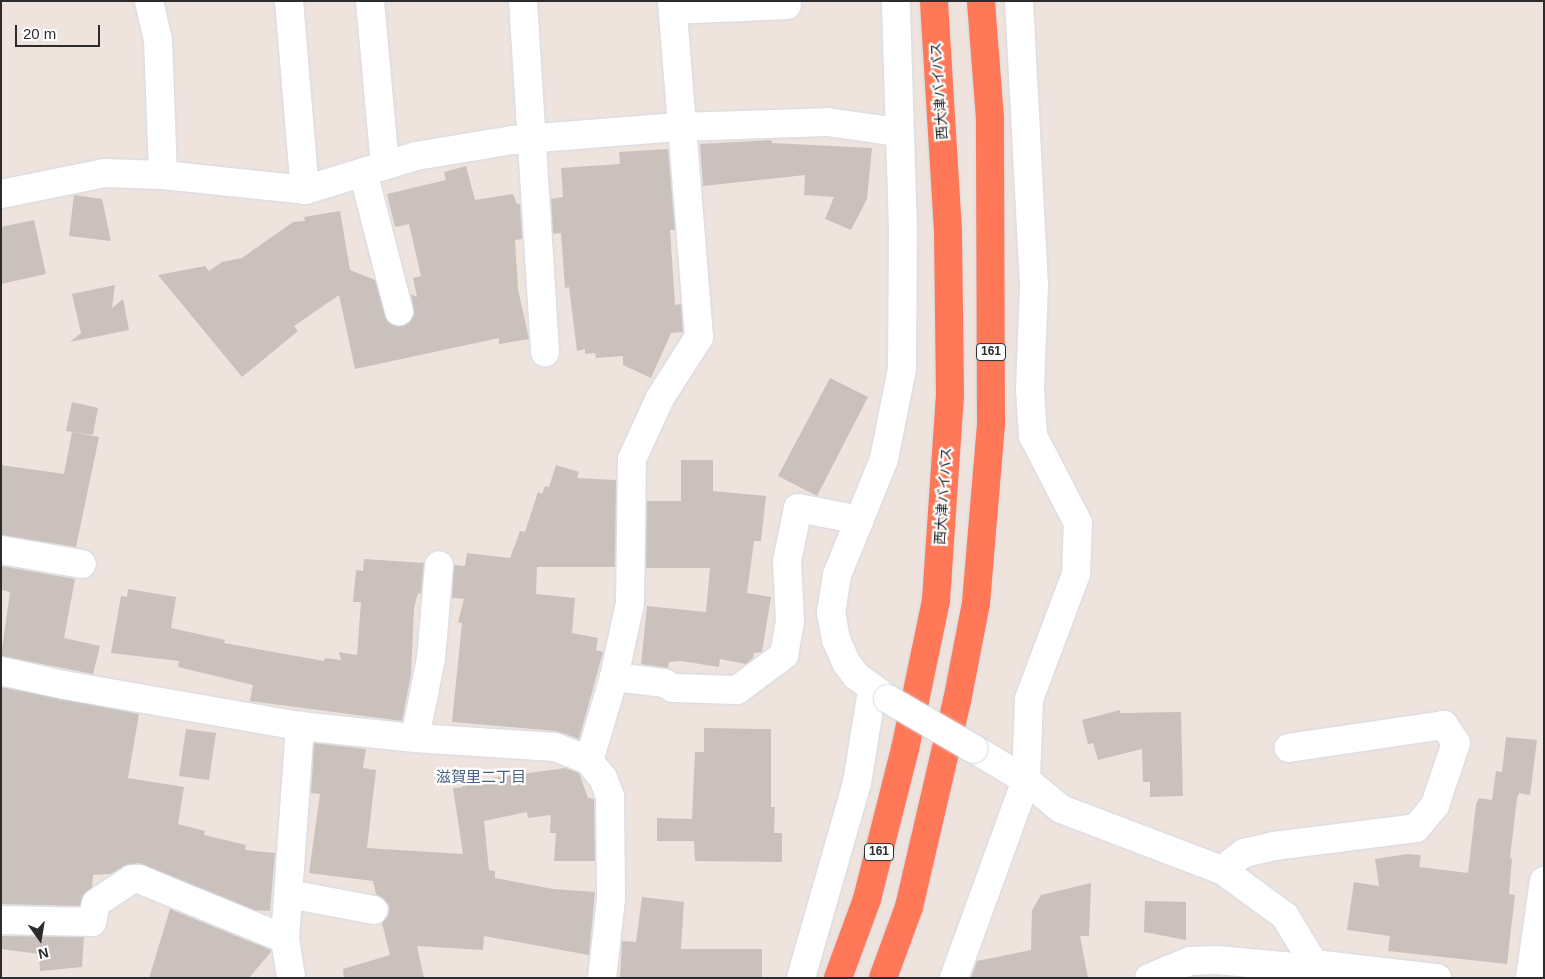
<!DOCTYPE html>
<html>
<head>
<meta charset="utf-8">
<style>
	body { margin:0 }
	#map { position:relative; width:1545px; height:979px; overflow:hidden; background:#efe3dd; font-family:Helvetica,"Noto Sans JP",sans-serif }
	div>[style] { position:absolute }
	.building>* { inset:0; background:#cac1bd }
	.roads { filter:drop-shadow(0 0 1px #d2dae6) drop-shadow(0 0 1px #d2dae6) }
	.minor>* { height:28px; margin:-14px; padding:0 14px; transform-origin:14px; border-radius:14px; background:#fff }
	.highway>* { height:28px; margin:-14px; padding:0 14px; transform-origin:14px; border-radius:14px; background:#ff7958 }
	.bridges { filter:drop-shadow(0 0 1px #d2dae6) drop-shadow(0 0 1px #d2dae6) }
	.minor-bridge>* { height:28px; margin:-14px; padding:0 14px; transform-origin:14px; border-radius:14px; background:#fff }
	span { translate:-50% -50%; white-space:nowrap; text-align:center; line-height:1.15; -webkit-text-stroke:4.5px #fff; paint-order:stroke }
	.shield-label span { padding:1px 4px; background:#fff; border:1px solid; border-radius:4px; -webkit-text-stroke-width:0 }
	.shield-label { font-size:12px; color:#2c2c2c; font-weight:700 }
	.street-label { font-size:14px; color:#2c2c2c }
	.neighbourhood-label { font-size:15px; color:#486081 }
	.frame { position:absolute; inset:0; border:2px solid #2c2c2c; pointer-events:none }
	.north { position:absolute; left:15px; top:914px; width:50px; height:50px; -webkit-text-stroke:4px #fff; paint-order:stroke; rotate:167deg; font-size:14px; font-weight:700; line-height:20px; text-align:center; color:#2c2c2c }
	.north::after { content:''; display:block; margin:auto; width:18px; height:22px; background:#2c2c2c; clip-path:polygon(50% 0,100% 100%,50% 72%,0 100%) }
	.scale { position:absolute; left:15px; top:25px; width:85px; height:22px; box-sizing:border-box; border:2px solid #2c2c2c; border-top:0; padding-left:6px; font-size:15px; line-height:18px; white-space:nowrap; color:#2c2c2c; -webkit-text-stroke:4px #fff; paint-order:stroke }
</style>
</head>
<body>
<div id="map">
	<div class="building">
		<i style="clip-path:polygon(771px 140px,772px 143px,872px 148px,867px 199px,851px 230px,825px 219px,834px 197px,804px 195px,805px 175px,703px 186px,700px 144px)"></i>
		<i style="clip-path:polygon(668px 149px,675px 230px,670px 230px,675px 305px,681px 304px,683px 332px,671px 333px,651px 378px,623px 365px,623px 356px,596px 358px,595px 353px,585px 354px,585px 349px,577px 351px,569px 287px,565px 288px,561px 233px,553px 234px,551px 199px,563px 197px,561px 168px,620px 164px,619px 152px)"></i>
		<i style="clip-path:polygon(466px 166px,475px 200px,513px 194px,517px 204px,520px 204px,522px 239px,515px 240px,518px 289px,529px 339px,499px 344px,499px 338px,355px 369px,339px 295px,294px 326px,298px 331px,242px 377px,158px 275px,205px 266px,209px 271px,222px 262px,242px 258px,293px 222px,305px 221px,304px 217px,340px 211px,350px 270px,375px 280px,388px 322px,403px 326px,414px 315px,411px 294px,417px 297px,413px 278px,421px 276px,409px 224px,395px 227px,387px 194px,446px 180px,444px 172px)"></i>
		<i style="clip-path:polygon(74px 195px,102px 199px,111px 241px,69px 236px)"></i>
		<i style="clip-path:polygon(34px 220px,46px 274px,1px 284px,1px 227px)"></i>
		<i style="clip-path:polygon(115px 285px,112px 308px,123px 299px,129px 330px,70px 342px,81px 333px,72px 294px)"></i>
		<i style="clip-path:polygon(830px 378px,868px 397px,817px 496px,778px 476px)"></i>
		<i style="clip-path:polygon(72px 402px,98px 408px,93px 435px,66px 431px)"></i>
		<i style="clip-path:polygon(72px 432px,99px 437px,76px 547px,1px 535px,1px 465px,64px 474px)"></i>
		<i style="clip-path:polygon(681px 460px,713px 460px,713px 491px,766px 496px,761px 541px,754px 541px,747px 593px,771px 597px,762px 652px,754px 653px,753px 658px,746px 664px,720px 659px,719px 667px,681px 661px,669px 662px,668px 668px,641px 664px,647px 606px,706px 612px,710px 568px,646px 568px,647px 501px,681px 501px)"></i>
		<i style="clip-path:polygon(556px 465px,579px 472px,577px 478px,616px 480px,615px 567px,537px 567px,536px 594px,575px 598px,572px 633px,598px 638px,596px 650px,603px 652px,579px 739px,556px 731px,452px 722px,462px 623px,458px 622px,464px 599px,452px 598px,454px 565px,465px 566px,467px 553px,510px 558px,520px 531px,525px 532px,538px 492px,542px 494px,545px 486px,549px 487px)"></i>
		<i style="clip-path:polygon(364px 559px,424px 563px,421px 594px,418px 593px,414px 608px,411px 675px,402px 721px,250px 701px,253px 685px,178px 667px,179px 661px,111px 653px,121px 596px,127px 597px,128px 589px,176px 597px,171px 628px,225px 640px,224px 643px,324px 661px,325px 658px,341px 660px,339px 652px,357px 655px,361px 602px,353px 602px,356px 570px,363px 571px)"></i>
		<i style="clip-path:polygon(1px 566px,75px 579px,64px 638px,100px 646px,93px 674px,1px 656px,10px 592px,1px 590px)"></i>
		<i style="clip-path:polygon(1px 687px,139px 714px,128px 778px,184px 787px,178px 824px,205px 831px,204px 835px,246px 845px,245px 850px,275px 853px,270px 911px,254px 910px,139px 863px,124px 866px,111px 874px,93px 875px,92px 887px,79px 906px,1px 904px)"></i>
		<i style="clip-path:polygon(1120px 710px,1120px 713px,1181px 712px,1183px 796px,1150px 797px,1150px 782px,1143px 782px,1142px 749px,1098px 760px,1093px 743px,1088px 744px,1082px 720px)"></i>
		<i style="clip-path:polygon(704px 728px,771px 729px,771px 807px,775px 807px,774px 833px,782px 833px,782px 862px,695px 861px,694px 841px,657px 841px,657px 818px,692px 819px,695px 752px,704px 752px)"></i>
		<i style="clip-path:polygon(186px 729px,216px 733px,209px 780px,179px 776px)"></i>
		<i style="clip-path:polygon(1506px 737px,1537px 740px,1530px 795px,1519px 793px,1517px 798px,1510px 858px,1512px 859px,1509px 894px,1515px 895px,1507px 964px,1388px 951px,1390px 936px,1347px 930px,1354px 882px,1379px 886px,1375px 859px,1407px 854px,1421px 855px,1419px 867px,1468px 873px,1476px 804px,1479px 798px,1492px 800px,1496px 771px,1502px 772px)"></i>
		<i style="clip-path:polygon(314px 743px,366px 749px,363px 768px,376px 770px,367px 848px,463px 854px,453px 788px,463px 787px,462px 782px,566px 768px,579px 773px,588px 798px,594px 799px,595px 861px,554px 861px,556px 833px,550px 833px,551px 815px,528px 818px,527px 812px,484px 821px,489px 870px,495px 871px,495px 878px,553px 889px,595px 892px,589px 955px,484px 936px,483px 950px,417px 946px,424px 978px,344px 978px,343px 969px,390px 955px,382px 923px,389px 913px,389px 905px,376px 894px,373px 881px,309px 873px,320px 794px,311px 793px)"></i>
		<i style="clip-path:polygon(1091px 883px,1089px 936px,1080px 936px,1088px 978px,971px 978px,977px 961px,1031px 950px,1032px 910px,1041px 895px)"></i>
		<i style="clip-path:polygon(642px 897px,684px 902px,681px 949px,762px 949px,762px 978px,620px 978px,622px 941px,636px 942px)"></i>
		<i style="clip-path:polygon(1145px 901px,1186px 902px,1186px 940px,1144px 932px)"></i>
		<i style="clip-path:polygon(170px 909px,271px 950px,271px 952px,249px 978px,149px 978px)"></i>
		<i style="clip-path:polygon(1px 936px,84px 937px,82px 967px,40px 971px,39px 954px,1px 949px)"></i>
	</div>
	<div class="roads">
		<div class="minor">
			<i style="left:149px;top:1px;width:39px;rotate:77deg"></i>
			<i style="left:158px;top:39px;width:136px;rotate:87.9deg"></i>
			<i style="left:289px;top:1px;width:190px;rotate:85.2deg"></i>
			<i style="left:370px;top:1px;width:165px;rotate:84.8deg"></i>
			<i style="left:523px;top:1px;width:352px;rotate:86.4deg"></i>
			<i style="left:673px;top:10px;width:114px;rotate:-2.5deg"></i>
			<i style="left:363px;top:172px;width:144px;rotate:75.5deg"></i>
			<i style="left:1px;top:194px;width:106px;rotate:-11.4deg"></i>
			<i style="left:105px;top:173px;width:58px;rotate:2deg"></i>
			<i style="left:163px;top:175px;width:143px;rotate:6deg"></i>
			<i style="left:305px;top:190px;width:116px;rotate:-17deg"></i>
			<i style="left:416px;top:156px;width:98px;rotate:-9.4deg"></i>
			<i style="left:513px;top:140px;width:168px;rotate:-4.5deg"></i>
			<i style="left:680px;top:127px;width:147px;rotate:-1.9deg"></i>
			<i style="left:827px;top:122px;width:73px;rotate:7.9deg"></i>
			<i style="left:1px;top:550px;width:82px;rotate:9.8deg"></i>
			<i style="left:1px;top:671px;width:65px;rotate:12.5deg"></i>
			<i style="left:64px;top:685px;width:240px;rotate:9.9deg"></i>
			<i style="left:300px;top:726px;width:116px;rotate:6deg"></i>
			<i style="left:415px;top:738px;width:140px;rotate:3.7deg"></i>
			<i style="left:555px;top:747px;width:26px;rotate:21deg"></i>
			<i style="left:579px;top:756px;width:11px;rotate:27deg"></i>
			<i style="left:589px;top:761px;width:22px;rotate:51deg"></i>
			<i style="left:603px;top:778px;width:19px;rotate:69deg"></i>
			<i style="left:610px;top:796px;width:103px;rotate:89.4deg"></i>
			<i style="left:611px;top:899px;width:80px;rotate:96.5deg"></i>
			<i style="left:614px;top:677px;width:50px;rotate:6.8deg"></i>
			<i style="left:664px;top:683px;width:10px;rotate:29deg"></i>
			<i style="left:673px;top:688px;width:64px;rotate:1.8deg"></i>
			<i style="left:737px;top:690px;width:59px;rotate:-36.7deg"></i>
			<i style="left:784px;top:655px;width:34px;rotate:-80deg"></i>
			<i style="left:790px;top:622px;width:61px;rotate:-92.8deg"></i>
			<i style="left:787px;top:561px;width:54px;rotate:-78.3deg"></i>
			<i style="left:798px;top:508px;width:63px;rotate:11deg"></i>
			<i style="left:888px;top:699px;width:39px;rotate:-144deg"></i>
			<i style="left:856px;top:676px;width:17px;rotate:-126deg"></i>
			<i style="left:846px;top:662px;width:24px;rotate:-114deg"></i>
			<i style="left:836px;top:640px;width:27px;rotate:-100deg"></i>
			<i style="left:831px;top:613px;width:38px;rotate:-81deg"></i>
			<i style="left:837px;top:575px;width:125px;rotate:-67.9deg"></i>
			<i style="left:884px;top:459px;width:92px;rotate:-78.7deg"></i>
			<i style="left:902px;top:369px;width:139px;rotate:-89.6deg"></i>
			<i style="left:903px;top:230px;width:229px;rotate:-91.8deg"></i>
			<i style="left:415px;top:738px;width:81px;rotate:-78.6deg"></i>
			<i style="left:431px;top:659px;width:94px;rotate:-85.1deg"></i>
			<i style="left:974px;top:749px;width:61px;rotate:30.8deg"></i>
			<i style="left:1026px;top:780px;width:45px;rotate:39.6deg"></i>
			<i style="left:1061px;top:809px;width:172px;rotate:20.8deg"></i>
			<i style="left:1222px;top:870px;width:78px;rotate:36.1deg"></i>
			<i style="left:1285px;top:916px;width:56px;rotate:58.9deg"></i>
			<i style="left:1314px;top:964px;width:14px;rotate:98deg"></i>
			<i style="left:589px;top:761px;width:88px;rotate:-73.4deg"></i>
			<i style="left:614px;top:677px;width:76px;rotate:-77.8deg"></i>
			<i style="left:630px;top:603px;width:144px;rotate:-89.2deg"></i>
			<i style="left:632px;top:459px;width:67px;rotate:-65.3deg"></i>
			<i style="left:660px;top:398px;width:72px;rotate:-57.4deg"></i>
			<i style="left:699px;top:337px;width:337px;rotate:-94.6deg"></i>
			<i style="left:1222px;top:870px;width:28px;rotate:-38deg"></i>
			<i style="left:1244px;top:853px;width:31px;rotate:-13deg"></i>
			<i style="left:1274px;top:846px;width:143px;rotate:-7.2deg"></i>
			<i style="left:1416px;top:828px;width:30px;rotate:-50deg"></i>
			<i style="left:1435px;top:805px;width:65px;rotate:-71.3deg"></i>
			<i style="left:1456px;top:743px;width:22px;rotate:-124deg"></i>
			<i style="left:1444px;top:725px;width:157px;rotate:171.6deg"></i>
			<i style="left:289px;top:894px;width:86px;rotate:10.7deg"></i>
			<i style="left:1px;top:920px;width:91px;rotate:1.3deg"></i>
			<i style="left:92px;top:922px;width:19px;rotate:-78deg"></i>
			<i style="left:96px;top:903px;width:43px;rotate:-33.7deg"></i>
			<i style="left:132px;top:879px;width:7px"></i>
			<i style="left:139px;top:879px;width:158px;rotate:22.3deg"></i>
			<i style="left:285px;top:939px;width:39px;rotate:81deg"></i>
			<i style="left:285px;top:939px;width:214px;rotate:-86deg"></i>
			<i style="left:801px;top:978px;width:203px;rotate:-74deg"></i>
			<i style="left:857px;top:783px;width:94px;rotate:-80.8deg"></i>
			<i style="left:954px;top:978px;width:211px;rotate:-70deg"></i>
			<i style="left:1026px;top:780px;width:81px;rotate:-87.9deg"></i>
			<i style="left:1029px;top:699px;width:134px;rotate:-69.4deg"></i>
			<i style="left:1076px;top:574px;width:51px;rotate:-87.8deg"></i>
			<i style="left:1078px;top:523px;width:98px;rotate:-117.3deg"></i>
			<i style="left:1033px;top:436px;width:47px;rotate:-93.7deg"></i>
			<i style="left:1030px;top:389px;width:103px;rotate:-87.8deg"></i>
			<i style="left:1034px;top:286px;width:285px;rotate:-93deg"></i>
			<i style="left:1149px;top:978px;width:44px;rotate:-22.5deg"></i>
			<i style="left:1190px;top:961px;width:27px;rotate:-2deg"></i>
			<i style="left:1217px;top:960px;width:77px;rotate:5.2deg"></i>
			<i style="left:1294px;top:967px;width:20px;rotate:-9deg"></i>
			<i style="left:1314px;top:964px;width:124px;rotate:6.5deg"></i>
			<i style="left:1530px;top:978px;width:98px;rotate:-81.8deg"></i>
		</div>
		<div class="highway">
			<i style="left:838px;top:978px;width:84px;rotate:-69.8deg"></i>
			<i style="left:867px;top:899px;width:155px;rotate:-75.8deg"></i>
			<i style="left:905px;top:749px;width:152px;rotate:-78.2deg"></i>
			<i style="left:936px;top:600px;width:204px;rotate:-86.1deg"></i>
			<i style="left:950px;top:396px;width:165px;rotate:-90.7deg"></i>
			<i style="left:948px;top:231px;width:230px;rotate:-93.5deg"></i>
			<i style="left:883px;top:978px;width:76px;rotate:-69.9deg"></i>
			<i style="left:909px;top:907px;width:212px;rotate:-76.9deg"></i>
			<i style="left:957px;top:701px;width:100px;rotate:-79deg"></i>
			<i style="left:976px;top:603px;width:179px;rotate:-85.2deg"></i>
			<i style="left:991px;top:425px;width:306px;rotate:-90.2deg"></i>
			<i style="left:990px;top:119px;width:118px;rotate:-94.4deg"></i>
		</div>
	</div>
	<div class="bridges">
		<div class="minor-bridge">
			<i style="left:888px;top:699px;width:99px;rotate:30.2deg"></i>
		</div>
	</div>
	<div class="shield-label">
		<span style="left:991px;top:352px">161</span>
		<span style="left:879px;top:852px">161</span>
	</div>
	<div class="street-label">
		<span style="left:939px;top:91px;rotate:-94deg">西大津バイパス</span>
		<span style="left:943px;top:496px;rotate:-86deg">西大津バイパス</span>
	</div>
	<div class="neighbourhood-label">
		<span style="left:481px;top:777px">滋賀里二丁目</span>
	</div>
	<div class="frame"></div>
	<div class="north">N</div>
	<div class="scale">20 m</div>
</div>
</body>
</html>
